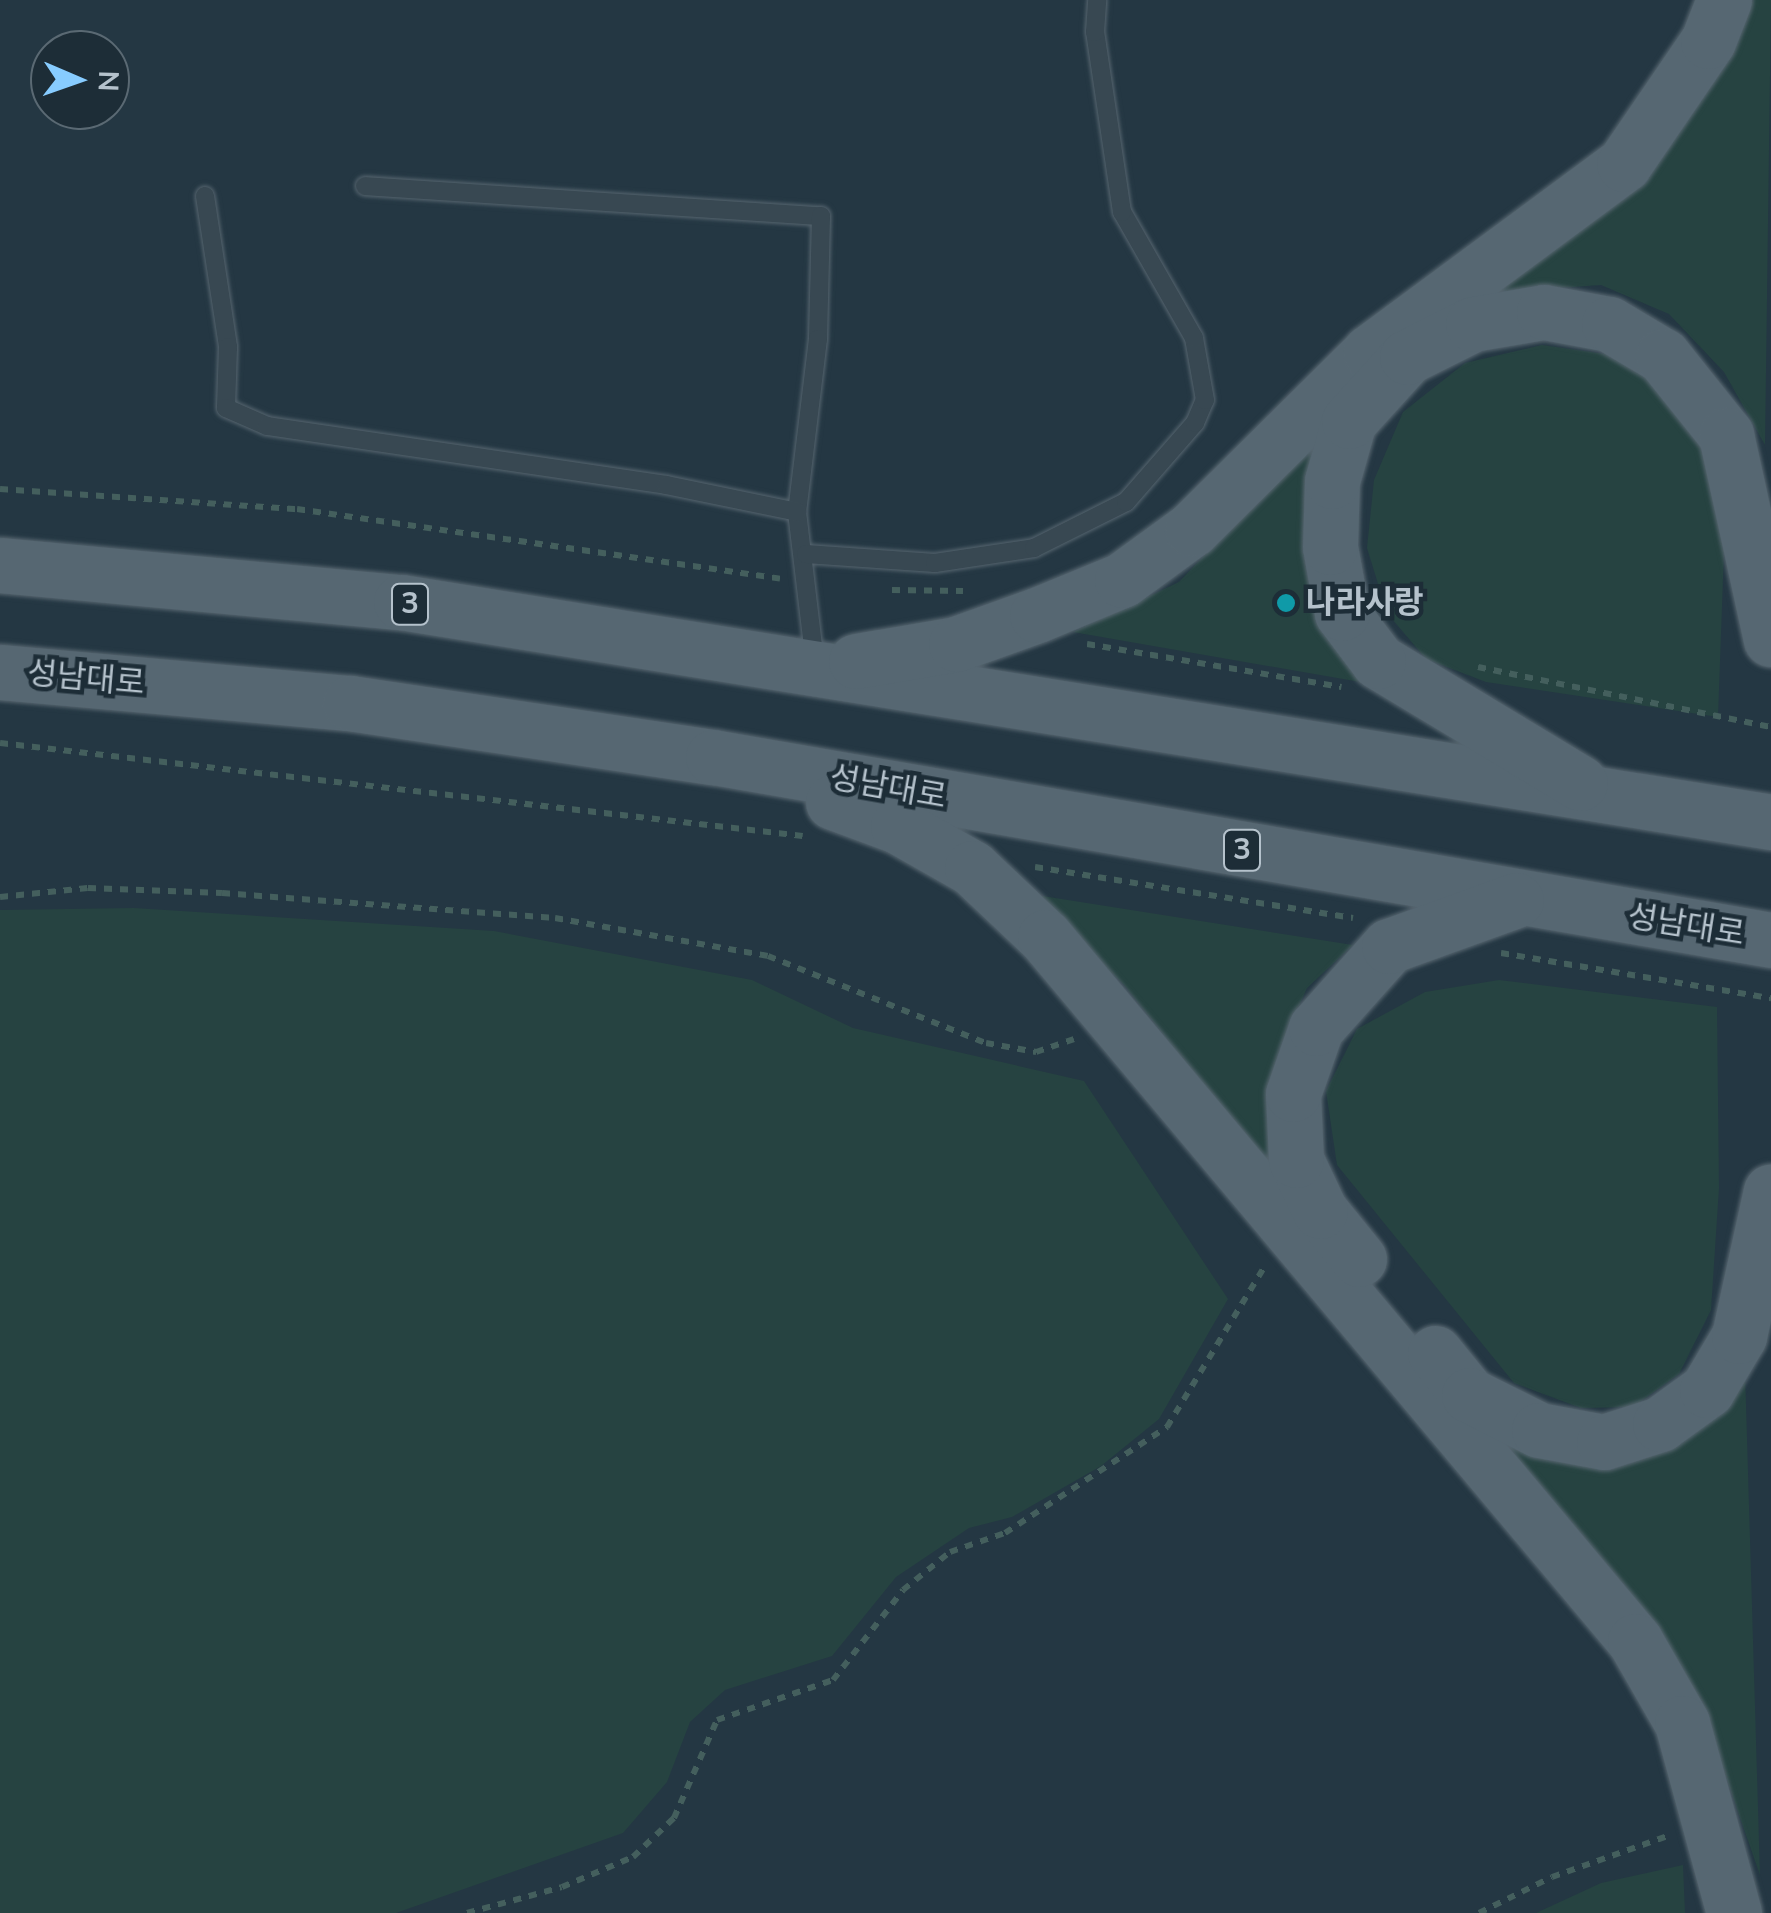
<!DOCTYPE html>
<html>
<head>
<meta charset="utf-8">
<style>
	body { margin:0 }
	#map { position:relative; width:1771px; height:1913px; overflow:hidden; background:#243743; font-family:"Nunito Sans","Noto Sans KR",sans-serif }
	div>[style] { position:absolute }
	.green>* { inset:0; background:#264341 }
	.path>* { height:6px; margin-top:-3px; transform-origin:0; background:repeating-linear-gradient(90deg,#445f5d 0 8px,transparent 0 16px) }
	.roads { filter:drop-shadow(0 0 2px #56656f) drop-shadow(0 0 2px #56656f) }
	.lane>* { height:18px; margin:-9px; padding:0 9px; transform-origin:9px; border-radius:9px; background:#384852 }
	.primary>* { height:55px; margin:-27.5px; padding:0 27.5px; transform-origin:27.5px; border-radius:27.5px; background:#566772 }
	.dots>* { width:28px; height:28px; translate:-50% -50%; box-sizing:border-box; border:5px solid #1d2d37; border-radius:50% }
	span { translate:-50% -50%; white-space:nowrap; text-align:center; line-height:1.15; -webkit-text-stroke:9px #1d2d37; paint-order:stroke }
	.shield-label span { padding:2px 8px; background:#1d2d37; border:2px solid; border-radius:8px; -webkit-text-stroke-width:0 }
	.shield-label { font-size:30px; color:#b5c2cc; font-weight:700 }
	.poi-label { font-size:32px; color:#b5c2cc; font-weight:700 }
	.left { translate:0 -50%; text-align:left }
	.street-label { font-size:32px; color:#b5c2cc }
	.north { position:absolute; left:30px; top:30px; width:100px; height:100px; box-sizing:border-box; background:#1d2d37; border:2px solid #5a6973; border-radius:50%; rotate:92deg; font-size:28px; font-weight:700; line-height:40px; text-align:center; color:#b5c2cc }
	.north::after { content:''; display:block; margin:auto; width:35px; height:45px; background:#87ccff; clip-path:polygon(50% 0,100% 100%,50% 72%,0 100%) }
</style>
</head>
<body>
<div id="map">
	<div class="green">
		<i style="clip-path:polygon(1753px 0,1771px 0,1765px 445px,1724px 372px,1669px 314px,1601px 285px,1490px 293px,1627px 197px,1720px 72px)"></i>
		<i style="clip-path:polygon(1542px 345px,1612px 355px,1668px 388px,1702px 431px,1726px 496px,1718px 717px,1486px 682px,1426px 659px,1387px 613px,1367px 548px,1374px 480px,1403px 412px,1465px 363px)"></i>
		<i style="clip-path:polygon(1324px 429px,1366px 683px,1073px 632px,1179px 582px)"></i>
		<i style="clip-path:polygon(1030px 894px,1353px 945px,1307px 988px,1283px 1044px,1292px 1197px,1124px 985px)"></i>
		<i style="clip-path:polygon(134px 908px,494px 931px,752px 980px,853px 1028px,1084px 1081px,1228px 1299px,1159px 1419px,1101px 1466px,1012px 1517px,969px 1528px,896px 1577px,832px 1656px,725px 1690px,690px 1722px,667px 1782px,623px 1833px,396px 1913px,0 1913px,0 910px)"></i>
		<i style="clip-path:polygon(1499px 980px,1717px 1007px,1719px 1188px,1711px 1310px,1679px 1374px,1633px 1407px,1581px 1408px,1514px 1383px,1337px 1165px,1326px 1091px,1357px 1029px,1425px 992px)"></i>
		<i style="clip-path:polygon(1745px 1371px,1760px 1875px,1722px 1766px,1491px 1438px,1587px 1457px)"></i>
		<i style="clip-path:polygon(1683px 1865px,1685px 1913px,1536px 1913px,1601px 1883px)"></i>
	</div>
	<div class="path">
		<i style="left:0;top:489px;width:298px;rotate:3.9deg"></i>
		<i style="left:297px;top:509px;width:488px;rotate:8.2deg"></i>
		<i style="left:892px;top:590px;width:71px;rotate:0.8deg"></i>
		<i style="left:1087px;top:644px;width:258px;rotate:9.6deg"></i>
		<i style="left:1478px;top:667px;width:299px;rotate:11.6deg"></i>
		<i style="left:0;top:743px;width:808px;rotate:6.61deg"></i>
		<i style="left:1035px;top:867px;width:322px;rotate:9.1deg"></i>
		<i style="left:0;top:897px;width:88px;rotate:-5.8deg"></i>
		<i style="left:88px;top:888px;width:134px;rotate:2.1deg"></i>
		<i style="left:222px;top:893px;width:334px;rotate:4.3deg"></i>
		<i style="left:555px;top:918px;width:216px;rotate:10.1deg"></i>
		<i style="left:768px;top:956px;width:235px;rotate:21.8deg"></i>
		<i style="left:986px;top:1043px;width:51px;rotate:10.2deg"></i>
		<i style="left:1036px;top:1052px;width:40px;rotate:-18.9deg"></i>
		<i style="left:1501px;top:953px;width:274px;rotate:9.5deg"></i>
		<i style="left:467px;top:1913px;width:98px;rotate:-15.3deg"></i>
		<i style="left:562px;top:1887px;width:77px;rotate:-22.9deg"></i>
		<i style="left:633px;top:1857px;width:57px;rotate:-43.6deg"></i>
		<i style="left:674px;top:1818px;width:107px;rotate:-66.3deg"></i>
		<i style="left:717px;top:1720px;width:123px;rotate:-19deg"></i>
		<i style="left:833px;top:1680px;width:114px;rotate:-52.1deg"></i>
		<i style="left:903px;top:1590px;width:60px;rotate:-39deg"></i>
		<i style="left:950px;top:1552px;width:58px;rotate:-19.1deg"></i>
		<i style="left:1005px;top:1533px;width:194px;rotate:-33.2deg"></i>
		<i style="left:1167px;top:1427px;width:188px;rotate:-58.7deg"></i>
		<i style="left:1479px;top:1913px;width:81px;rotate:-26.3deg"></i>
		<i style="left:1552px;top:1877px;width:123px;rotate:-19.5deg"></i>
	</div>
	<div class="roads">
		<div class="lane">
			<i style="left:365px;top:186px;width:457px;rotate:3.8deg"></i>
			<i style="left:821px;top:216px;width:123px;rotate:91.4deg"></i>
			<i style="left:818px;top:339px;width:174px;rotate:96.9deg"></i>
			<i style="left:797px;top:512px;width:151px;rotate:83.2deg"></i>
			<i style="left:205px;top:196px;width:153px;rotate:81.3deg"></i>
			<i style="left:228px;top:347px;width:61px;rotate:91.9deg"></i>
			<i style="left:226px;top:408px;width:45px;rotate:23.7deg"></i>
			<i style="left:267px;top:426px;width:403px;rotate:8.4deg"></i>
			<i style="left:666px;top:485px;width:134px;rotate:11.6deg"></i>
			<i style="left:806px;top:554px;width:129px;rotate:4deg"></i>
			<i style="left:935px;top:563px;width:100px;rotate:-8.6deg"></i>
			<i style="left:1034px;top:548px;width:103px;rotate:-26.6deg"></i>
			<i style="left:1126px;top:502px;width:105px;rotate:-48.9deg"></i>
			<i style="left:1195px;top:423px;width:25px;rotate:-67deg"></i>
			<i style="left:1205px;top:400px;width:63px;rotate:-100.1deg"></i>
			<i style="left:1194px;top:338px;width:145px;rotate:-119.7deg"></i>
			<i style="left:1122px;top:212px;width:182px;rotate:-98.5deg"></i>
			<i style="left:1095px;top:32px;width:32px;rotate:-86deg"></i>
		</div>
		<div class="primary">
			<i style="left:0;top:565px;width:403px;rotate:5.3deg"></i>
			<i style="left:401px;top:602px;width:1388px;rotate:9.12deg"></i>
			<i style="left:856px;top:661px;width:101px;rotate:-9.6deg"></i>
			<i style="left:956px;top:644px;width:86px;rotate:-19.7deg"></i>
			<i style="left:1037px;top:615px;width:92px;rotate:-22.4deg"></i>
			<i style="left:1122px;top:580px;width:87px;rotate:-36.1deg"></i>
			<i style="left:1192px;top:529px;width:251px;rotate:-44.8deg"></i>
			<i style="left:1370px;top:352px;width:316px;rotate:-36.5deg"></i>
			<i style="left:1624px;top:164px;width:149px;rotate:-55.7deg"></i>
			<i style="left:1708px;top:41px;width:44px;rotate:-68.7deg"></i>
			<i style="left:0;top:672px;width:351px;rotate:5.1deg"></i>
			<i style="left:350px;top:703px;width:367px;rotate:8.5deg"></i>
			<i style="left:713px;top:757px;width:1074px;rotate:9.81deg"></i>
			<i style="left:1580px;top:783px;width:236px;rotate:-148.9deg"></i>
			<i style="left:1378px;top:661px;width:60px;rotate:-126.9deg"></i>
			<i style="left:1342px;top:613px;width:67px;rotate:-100.3deg"></i>
			<i style="left:1330px;top:547px;width:66px;rotate:-88.3deg"></i>
			<i style="left:1332px;top:481px;width:62px;rotate:-74.2deg"></i>
			<i style="left:1349px;top:421px;width:86px;rotate:-47.8deg"></i>
			<i style="left:1407px;top:357px;width:74px;rotate:-26.6deg"></i>
			<i style="left:1473px;top:324px;width:72px;rotate:-9.6deg"></i>
			<i style="left:1544px;top:312px;width:66px;rotate:10.5deg"></i>
			<i style="left:1609px;top:324px;width:63px;rotate:30.7deg"></i>
			<i style="left:1663px;top:356px;width:101px;rotate:51.4deg"></i>
			<i style="left:1726px;top:435px;width:209px;rotate:77.6deg"></i>
			<i style="left:833px;top:802px;width:69px;rotate:20.3deg"></i>
			<i style="left:898px;top:826px;width:85px;rotate:29.6deg"></i>
			<i style="left:972px;top:868px;width:100px;rotate:43.4deg"></i>
			<i style="left:1045px;top:937px;width:919px;rotate:50.03deg"></i>
			<i style="left:1635px;top:1641px;width:95px;rotate:60.2deg"></i>
			<i style="left:1682px;top:1723px;width:197px;rotate:74.7deg"></i>
			<i style="left:1359px;top:1259px;width:62px;rotate:-129.1deg"></i>
			<i style="left:1320px;top:1211px;width:56px;rotate:-115.2deg"></i>
			<i style="left:1296px;top:1160px;width:66px;rotate:-92.6deg"></i>
			<i style="left:1293px;top:1094px;width:70px;rotate:-70.8deg"></i>
			<i style="left:1316px;top:1028px;width:110px;rotate:-48.3deg"></i>
			<i style="left:1389px;top:946px;width:135px;rotate:-19.9deg"></i>
			<i style="left:1435px;top:1353px;width:54px;rotate:51deg"></i>
			<i style="left:1469px;top:1395px;width:78px;rotate:26.6deg"></i>
			<i style="left:1539px;top:1430px;width:66px;rotate:10.5deg"></i>
			<i style="left:1604px;top:1442px;width:59px;rotate:-17.8deg"></i>
			<i style="left:1660px;top:1424px;width:58px;rotate:-35.9deg"></i>
			<i style="left:1707px;top:1390px;width:63px;rotate:-59.3deg"></i>
			<i style="left:1739px;top:1336px;width:148px;rotate:-77.6deg"></i>
		</div>
	</div>
	<div class="dots">
		<i style="left:1286px;top:603px;background:#0f9aa8"></i>
	</div>
	<div class="shield-label">
		<span style="left:410px;top:604px">3</span>
		<span style="left:1242px;top:850px">3</span>
	</div>
	<div class="poi-label">
		<span class="left" style="left:1306px;top:603px">나라사랑</span>
	</div>
	<div class="street-label">
		<span style="left:86px;top:679px;rotate:5deg">성남대로</span>
		<span style="left:888px;top:788px;rotate:10deg">성남대로</span>
		<span style="left:1686px;top:926px;rotate:9deg">성남대로</span>
	</div>
	<div class="north">N</div>
</div>
</body>
</html>
